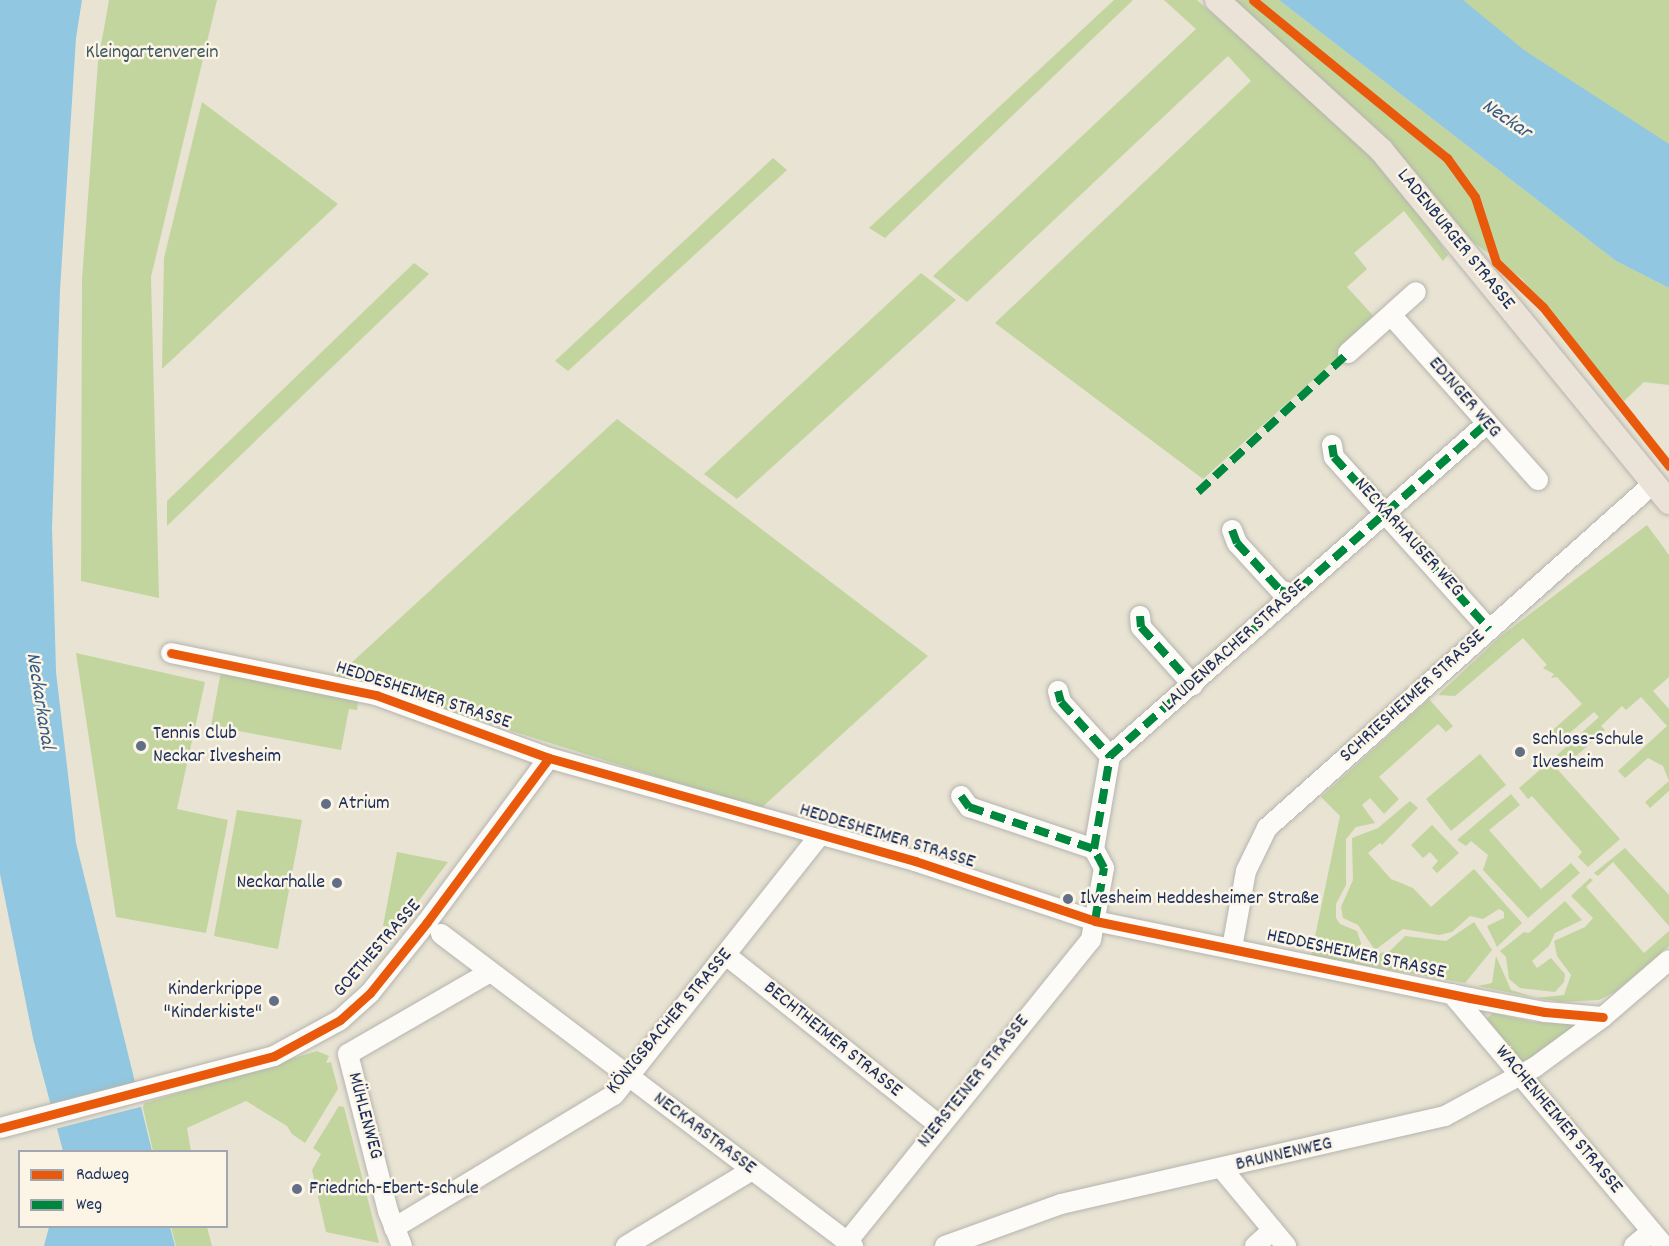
<!DOCTYPE html>
<html>
<head>
<meta charset="utf-8">
<style>
	body { margin:0 }
	#map { position:relative; width:1669px; height:1246px; overflow:hidden; background:#e8e3d3; font-family:Dekko,sans-serif }
	div>[style] { position:absolute }
	.green>* { inset:0; background:#c2d59f }
	.water>* { inset:0; background:#91c7e0 }
	.pier>* { inset:0; background:#e8e3d3 }
	.roads { filter:drop-shadow(0 0 2px #b5b4ae) drop-shadow(0 0 2px #b5b4ae) }
	.minor>* { height:20px; margin:-10px; padding:0 10px; transform-origin:10px; border-radius:10px; background:#fcfbf8 }
	.major>* { height:24px; margin:-12px; padding:0 12px; transform-origin:12px; border-radius:12px; background:#ebe3d7 }
	.quiet>* { height:8px; margin-top:-4px; transform-origin:0; background:repeating-linear-gradient(90deg,#00873e 0 15px,transparent 0 23px) }
	.cycleway>* { height:9px; margin:-4.5px; padding:0 4.5px; transform-origin:4.5px; border-radius:4.5px; background:#e8590c }
	.dots>* { width:16px; height:16px; translate:-50% -50%; box-sizing:border-box; border:3px solid #fcf5e5; border-radius:50% }
	span { translate:-50% -50%; white-space:nowrap; text-align:center; line-height:1.15; -webkit-text-stroke:5px #fcf5e5; paint-order:stroke }
	.park-label { font-size:20px; color:#3d5664 }
	.street-label { font-size:20px; color:#1b2f5e }
	.poi-label { font-size:20px; color:#1b2f5e }
	.left { translate:0 -50%; text-align:left }
	.right { translate:-100% -50%; text-align:right }
	.water-label { font-size:21px; color:#335987; font-style:italic }
	.legend { position:absolute; left:18px; top:1150px; width:210px; height:78px; box-sizing:border-box; background:#fcf5e5; border:2px solid #a2a6af; margin:0; padding:8px 10px; list-style:none; font-size:18px; color:#1b2f5e }
	.legend li { display:flex; align-items:center; gap:12px; height:30px }
	.legend b { width:30px; border:2px solid #a2a6af }
</style>
</head>
<body>
<div id="map">
	<div class="green">
		<i style="clip-path:polygon(109px 0,217px 0,151px 277px,159px 598px,81px 581px,82px 279px,98px 62px)"></i>
		<i style="clip-path:polygon(1114px 0,1133px 0,885px 238px,869px 228px)"></i>
		<i style="clip-path:polygon(1164px 0,1197px 0,1285px 77px,1376px 160px,1407px 195px,1448px 255px,1443px 261px,1404px 211px,1354px 253px,1367px 269px,1347px 287px,1378px 321px,1203px 479px,995px 323px,1251px 81px,1228px 56px,967px 302px,933px 276px,1196px 29px)"></i>
		<i style="clip-path:polygon(1228px 0,1279px 0,1616px 261px,1669px 288px,1669px 385px,1644px 382px,1624px 401px,1522px 279px,1467px 237px)"></i>
		<i style="clip-path:polygon(1394px 0,1669px 0,1669px 205px)"></i>
		<i style="clip-path:polygon(202px 102px,338px 204px,162px 369px,164px 258px)"></i>
		<i style="clip-path:polygon(773px 158px,787px 170px,568px 371px,555px 361px)"></i>
		<i style="clip-path:polygon(414px 263px,429px 274px,167px 526px,167px 501px)"></i>
		<i style="clip-path:polygon(921px 273px,956px 300px,737px 499px,704px 474px)"></i>
		<i style="clip-path:polygon(617px 419px,928px 656px,760px 809px,337px 676px)"></i>
		<i style="clip-path:polygon(1647px 525px,1669px 555px,1669px 677px,1653px 691px,1669px 709px,1669px 791px,1650px 808px,1645px 802px,1669px 781px,1663px 766px,1648px 758px,1625px 778px,1618px 771px,1667px 726px,1641px 697px,1626px 710px,1622px 706px,1601px 726px,1605px 730px,1575px 757px,1577px 760px,1570px 768px,1557px 755px,1599px 717px,1594px 712px,1557px 744px,1550px 739px,1554px 729px,1582px 704px,1557px 677px,1551px 678px,1554px 674px,1543px 668px,1547px 665px,1523px 638px,1455px 696px,1438px 695px,1501px 636px)"></i>
		<i style="clip-path:polygon(76px 653px,205px 682px,177px 809px,228px 820px,206px 933px,116px 917px)"></i>
		<i style="clip-path:polygon(221px 671px,359px 696px,357px 710px,349px 709px,341px 750px,211px 726px)"></i>
		<i style="clip-path:polygon(1429px 699px,1453px 726px,1446px 732px,1438px 724px,1379px 777px,1399px 799px,1384px 814px,1370px 798px,1362px 805px,1375px 823px,1356px 827px,1346px 839px,1346px 885px,1336px 904px,1336px 918px,1340px 924px,1357px 931px,1363px 949px,1371px 955px,1390px 951px,1405px 936px,1446px 941px,1474px 922px,1492px 950px,1465px 983px,1311px 956px,1340px 816px,1321px 797px)"></i>
		<i style="clip-path:polygon(1480px 754px,1506px 785px,1451px 831px,1426px 799px)"></i>
		<i style="clip-path:polygon(1550px 761px,1620px 839px,1588px 867px,1578px 857px,1582px 852px,1532px 796px,1528px 799px,1519px 788px)"></i>
		<i style="clip-path:polygon(1511px 794px,1520px 805px,1489px 830px,1541px 889px,1571px 863px,1580px 873px,1528px 918px,1483px 870px,1488px 855px,1471px 841px,1466px 846px,1457px 840px)"></i>
		<i style="clip-path:polygon(1410px 801px,1418px 808px,1382px 845px,1380px 843px,1368px 853px,1391px 879px,1413px 888px,1431px 907px,1474px 869px,1522px 923px,1497px 947px,1487px 926px,1504px 918px,1504px 912px,1499px 909px,1483px 919px,1470px 916px,1452px 932px,1439px 935px,1403px 929px,1375px 950px,1358px 925px,1343px 918px,1341px 907px,1353px 880px,1352px 838px,1378px 828px)"></i>
		<i style="clip-path:polygon(237px 810px,302px 820px,278px 949px,214px 936px)"></i>
		<i style="clip-path:polygon(1432px 825px,1459px 853px,1437px 873px,1432px 868px,1438px 861px,1430px 852px,1423px 858px,1411px 845px)"></i>
		<i style="clip-path:polygon(1625px 848px,1669px 895px,1669px 926px,1613px 862px,1598px 876px,1594px 873px)"></i>
		<i style="clip-path:polygon(397px 852px,448px 862px,397px 930px,383px 926px)"></i>
		<i style="clip-path:polygon(1590px 878px,1593px 880px,1586px 887px,1644px 953px,1669px 931px,1669px 946px,1615px 992px,1599px 1000px,1562px 1002px,1536px 998px,1478px 986px,1492px 983px,1496px 956px,1511px 990px,1536px 998px,1564px 995px,1571px 975px,1557px 956px,1554px 941px,1585px 927px,1593px 918px,1571px 896px)"></i>
		<i style="clip-path:polygon(1565px 901px,1582px 920px,1555px 933px,1549px 946px,1532px 961px,1537px 968px,1551px 958px,1565px 974px,1564px 982px,1555px 992px,1520px 988px,1509px 979px,1506px 957px,1500px 951px,1524px 932px,1529px 933px)"></i>
		<i style="clip-path:polygon(1493px 1013px,1533px 1022px,1574px 1023px,1578px 1028px,1523px 1064px,1484px 1021px)"></i>
		<i style="clip-path:polygon(317px 1051px,329px 1056px,326px 1063px,331px 1062px,338px 1089px,305px 1143px,292px 1134px,287px 1126px,246px 1101px,187px 1128px,191px 1151px,153px 1151px,142px 1104px)"></i>
		<i style="clip-path:polygon(339px 1106px,344px 1107px,379px 1243px,326px 1232px,312px 1170px,321px 1154px,313px 1148px)"></i>
		<i style="clip-path:polygon(171px 1227px,207px 1227px,212px 1246px,176px 1246px)"></i>
	</div>
	<div class="water">
		<i style="clip-path:polygon(0 0,82px 0,76px 38px,60px 290px,52px 528px,56px 672px,76px 843px,152px 1151px,63px 1151px,33px 1038px,0 874px)"></i>
		<i style="clip-path:polygon(1279px 0,1463px 0,1524px 50px,1669px 144px,1669px 288px,1616px 261px)"></i>
		<i style="clip-path:polygon(49px 1227px,170px 1227px,175px 1246px,44px 1246px)"></i>
	</div>
	<div class="pier">
		<i style="clip-path:polygon(138px 1085px,144px 1106px,55px 1129px,54px 1122px)"></i>
	</div>
	<div class="roads">
		<div class="minor">
			<i style="left:1391px;top:315px;width:221px;rotate:48.3deg"></i>
			<i style="left:1348px;top:353px;width:91px;rotate:-41.9deg"></i>
			<i style="left:1332px;top:445px;width:12px;rotate:81deg"></i>
			<i style="left:1334px;top:457px;width:232px;rotate:48deg"></i>
			<i style="left:1232px;top:530px;width:14px;rotate:69deg"></i>
			<i style="left:1237px;top:543px;width:64px;rotate:47.5deg"></i>
			<i style="left:1280px;top:590px;width:13px;rotate:18deg"></i>
			<i style="left:1140px;top:616px;width:11px;rotate:85deg"></i>
			<i style="left:1141px;top:627px;width:78px;rotate:48.1deg"></i>
			<i style="left:171px;top:653px;width:209px;rotate:11.6deg"></i>
			<i style="left:376px;top:695px;width:184px;rotate:20deg"></i>
			<i style="left:549px;top:758px;width:380px;rotate:15.7deg"></i>
			<i style="left:915px;top:861px;width:190px;rotate:18.4deg"></i>
			<i style="left:1095px;top:921px;width:383px;rotate:11.6deg"></i>
			<i style="left:1470px;top:998px;width:76px;rotate:10.6deg"></i>
			<i style="left:1545px;top:1012px;width:58px;rotate:4.9deg"></i>
			<i style="left:1058px;top:691px;width:11px;rotate:75deg"></i>
			<i style="left:1061px;top:702px;width:73px;rotate:47.8deg"></i>
			<i style="left:961px;top:796px;width:14px;rotate:54deg"></i>
			<i style="left:969px;top:807px;width:132px;rotate:18.6deg"></i>
			<i style="left:441px;top:934px;width:517px;rotate:37.14deg"></i>
			<i style="left:1232px;top:948px;width:78px;rotate:-79.7deg"></i>
			<i style="left:1246px;top:871px;width:48px;rotate:-64deg"></i>
			<i style="left:1267px;top:828px;width:518px;rotate:-41.72deg"></i>
			<i style="left:726px;top:955px;width:271px;rotate:38.6deg"></i>
			<i style="left:1452px;top:994px;width:329px;rotate:49.9deg"></i>
			<i style="left:0;top:1128px;width:283px;rotate:-14.7deg"></i>
			<i style="left:274px;top:1056px;width:75px;rotate:-28.6deg"></i>
			<i style="left:340px;top:1020px;width:40px;rotate:-42deg"></i>
			<i style="left:370px;top:993px;width:91px;rotate:-51.2deg"></i>
			<i style="left:427px;top:922px;width:204px;rotate:-53.4deg"></i>
			<i style="left:1223px;top:1170px;width:99px;rotate:50.3deg"></i>
			<i style="left:394px;top:1228px;width:257px;rotate:-31.2deg"></i>
			<i style="left:614px;top:1095px;width:332px;rotate:-51.6deg"></i>
			<i style="left:847px;top:1242px;width:388px;rotate:-51.1deg"></i>
			<i style="left:1091px;top:940px;width:73px;rotate:-79.8deg"></i>
			<i style="left:1104px;top:868px;width:21px;rotate:-118deg"></i>
			<i style="left:1094px;top:849px;width:94px;rotate:-80.2deg"></i>
			<i style="left:1110px;top:756px;width:502px;rotate:-41.44deg"></i>
			<i style="left:402px;top:1246px;width:38px;rotate:-112deg"></i>
			<i style="left:388px;top:1211px;width:162px;rotate:-104.3deg"></i>
			<i style="left:348px;top:1054px;width:164px;rotate:-30deg"></i>
			<i style="left:626px;top:1246px;width:147px;rotate:-31.1deg"></i>
			<i style="left:945px;top:1246px;width:123px;rotate:-19.9deg"></i>
			<i style="left:1061px;top:1204px;width:394px;rotate:-12.9deg"></i>
			<i style="left:1445px;top:1116px;width:102px;rotate:-28.6deg"></i>
			<i style="left:1535px;top:1067px;width:84px;rotate:-36.3deg"></i>
			<i style="left:1603px;top:1017px;width:87px;rotate:-40.8deg"></i>
			<i style="left:1255px;top:1246px;width:24px;rotate:-42deg"></i>
			<i style="left:1634px;top:1246px;width:23px;rotate:-40deg"></i>
		</div>
		<div class="major">
			<i style="left:1217px;top:0;width:222px;rotate:42.4deg"></i>
			<i style="left:1381px;top:150px;width:455px;rotate:50.7deg"></i>
		</div>
	</div>
	<div class="quiet">
		<i style="left:1332px;top:445px;width:12px;rotate:81deg"></i>
		<i style="left:1334px;top:457px;width:232px;rotate:48deg"></i>
		<i style="left:1198px;top:492px;width:205px;rotate:-42.8deg"></i>
		<i style="left:1232px;top:530px;width:14px;rotate:69deg"></i>
		<i style="left:1237px;top:543px;width:64px;rotate:47.5deg"></i>
		<i style="left:1280px;top:590px;width:13px;rotate:18deg"></i>
		<i style="left:1140px;top:616px;width:11px;rotate:85deg"></i>
		<i style="left:1141px;top:627px;width:78px;rotate:48.1deg"></i>
		<i style="left:1058px;top:691px;width:11px;rotate:75deg"></i>
		<i style="left:1061px;top:702px;width:73px;rotate:47.8deg"></i>
		<i style="left:961px;top:796px;width:14px;rotate:54deg"></i>
		<i style="left:969px;top:807px;width:132px;rotate:18.6deg"></i>
		<i style="left:1095px;top:921px;width:54px;rotate:-80.4deg"></i>
		<i style="left:1104px;top:868px;width:21px;rotate:-118deg"></i>
		<i style="left:1094px;top:849px;width:94px;rotate:-80.2deg"></i>
		<i style="left:1110px;top:756px;width:502px;rotate:-41.44deg"></i>
	</div>
	<div class="cycleway">
		<i style="left:1253px;top:0;width:250px;rotate:39.2deg"></i>
		<i style="left:1447px;top:158px;width:48px;rotate:54.3deg"></i>
		<i style="left:1475px;top:197px;width:68px;rotate:72.1deg"></i>
		<i style="left:1496px;top:262px;width:65px;rotate:43.8deg"></i>
		<i style="left:1543px;top:307px;width:203px;rotate:51.6deg"></i>
		<i style="left:171px;top:653px;width:209px;rotate:11.6deg"></i>
		<i style="left:376px;top:695px;width:184px;rotate:20deg"></i>
		<i style="left:549px;top:758px;width:380px;rotate:15.7deg"></i>
		<i style="left:915px;top:861px;width:190px;rotate:18.4deg"></i>
		<i style="left:1095px;top:921px;width:383px;rotate:11.6deg"></i>
		<i style="left:1470px;top:998px;width:76px;rotate:10.6deg"></i>
		<i style="left:1545px;top:1012px;width:58px;rotate:4.9deg"></i>
		<i style="left:0;top:1128px;width:283px;rotate:-14.7deg"></i>
		<i style="left:274px;top:1056px;width:75px;rotate:-28.6deg"></i>
		<i style="left:340px;top:1020px;width:40px;rotate:-42deg"></i>
		<i style="left:370px;top:993px;width:91px;rotate:-51.2deg"></i>
		<i style="left:427px;top:922px;width:204px;rotate:-53.4deg"></i>
	</div>
	<div class="dots">
		<i style="left:141px;top:746px;background:#636e87"></i>
		<i style="left:1520px;top:752px;background:#636e87"></i>
		<i style="left:326px;top:804px;background:#636e87"></i>
		<i style="left:337px;top:883px;background:#636e87"></i>
		<i style="left:1068px;top:899px;background:#636e87"></i>
		<i style="left:274px;top:1001px;background:#636e87"></i>
		<i style="left:297px;top:1189px;background:#636e87"></i>
	</div>
	<div class="park-label">
		<span style="left:152px;top:53px">Kleingartenverein</span>
	</div>
	<div class="street-label">
		<span style="left:1455px;top:240px;rotate:51deg">LADENBURGER STRASSE</span>
		<span style="left:1464px;top:398px;rotate:49deg">EDINGER WEG</span>
		<span style="left:1408px;top:538px;rotate:48deg">NECKARHAUSER WEG</span>
		<span style="left:1235px;top:646px;rotate:-42deg">LAUDENBACHER STRASSE</span>
		<span style="left:423px;top:696px;rotate:18deg">HEDDESHEIMER STRASSE</span>
		<span style="left:1413px;top:697px;rotate:-42deg">SCHRIESHEIMER STRASSE</span>
		<span style="left:887px;top:837px;rotate:17deg">HEDDESHEIMER STRASSE</span>
		<span style="left:378px;top:949px;rotate:-49deg">GOETHESTRASSE</span>
		<span style="left:1356px;top:955px;rotate:12deg">HEDDESHEIMER STRASSE</span>
		<span style="left:670px;top:1022px;rotate:-50deg">KÖNIGSBACHER STRASSE</span>
		<span style="left:832px;top:1040px;rotate:39deg">BECHTHEIMER STRASSE</span>
		<span style="left:974px;top:1082px;rotate:-51deg">NIERSTEINER STRASSE</span>
		<span style="left:364px;top:1116px;rotate:75deg">MÜHLENWEG</span>
		<span style="left:1558px;top:1120px;rotate:50deg">WACHENHEIMER STRASSE</span>
		<span style="left:704px;top:1134px;rotate:37deg">NECKARSTRASSE</span>
		<span style="left:1284px;top:1155px;rotate:-13deg">BRUNNENWEG</span>
	</div>
	<div class="poi-label">
		<span class="left" style="left:153px;top:746px">Tennis Club<br>Neckar Ilvesheim</span>
		<span class="left" style="left:1532px;top:752px">Schloss-Schule<br>Ilvesheim</span>
		<span class="left" style="left:338px;top:804px">Atrium</span>
		<span class="right" style="left:325px;top:883px">Neckarhalle</span>
		<span class="left" style="left:1080px;top:899px">Ilvesheim Heddesheimer Straße</span>
		<span class="right" style="left:262px;top:1002px">Kinderkrippe<br>"Kinderkiste"</span>
		<span class="left" style="left:309px;top:1189px">Friedrich-Ebert-Schule</span>
	</div>
	<div class="water-label">
		<span style="left:1506px;top:120px;rotate:34deg">Neckar</span>
		<span style="left:39px;top:701px;rotate:81deg">Neckarkanal</span>
	</div>
	<ul class="legend">
	<li><b style="height:8px;background:#e8590c"></b>Radweg</li>
	<li><b style="height:8px;background:#00873e"></b>Weg</li>
	</ul>
</div>
</body>
</html>
